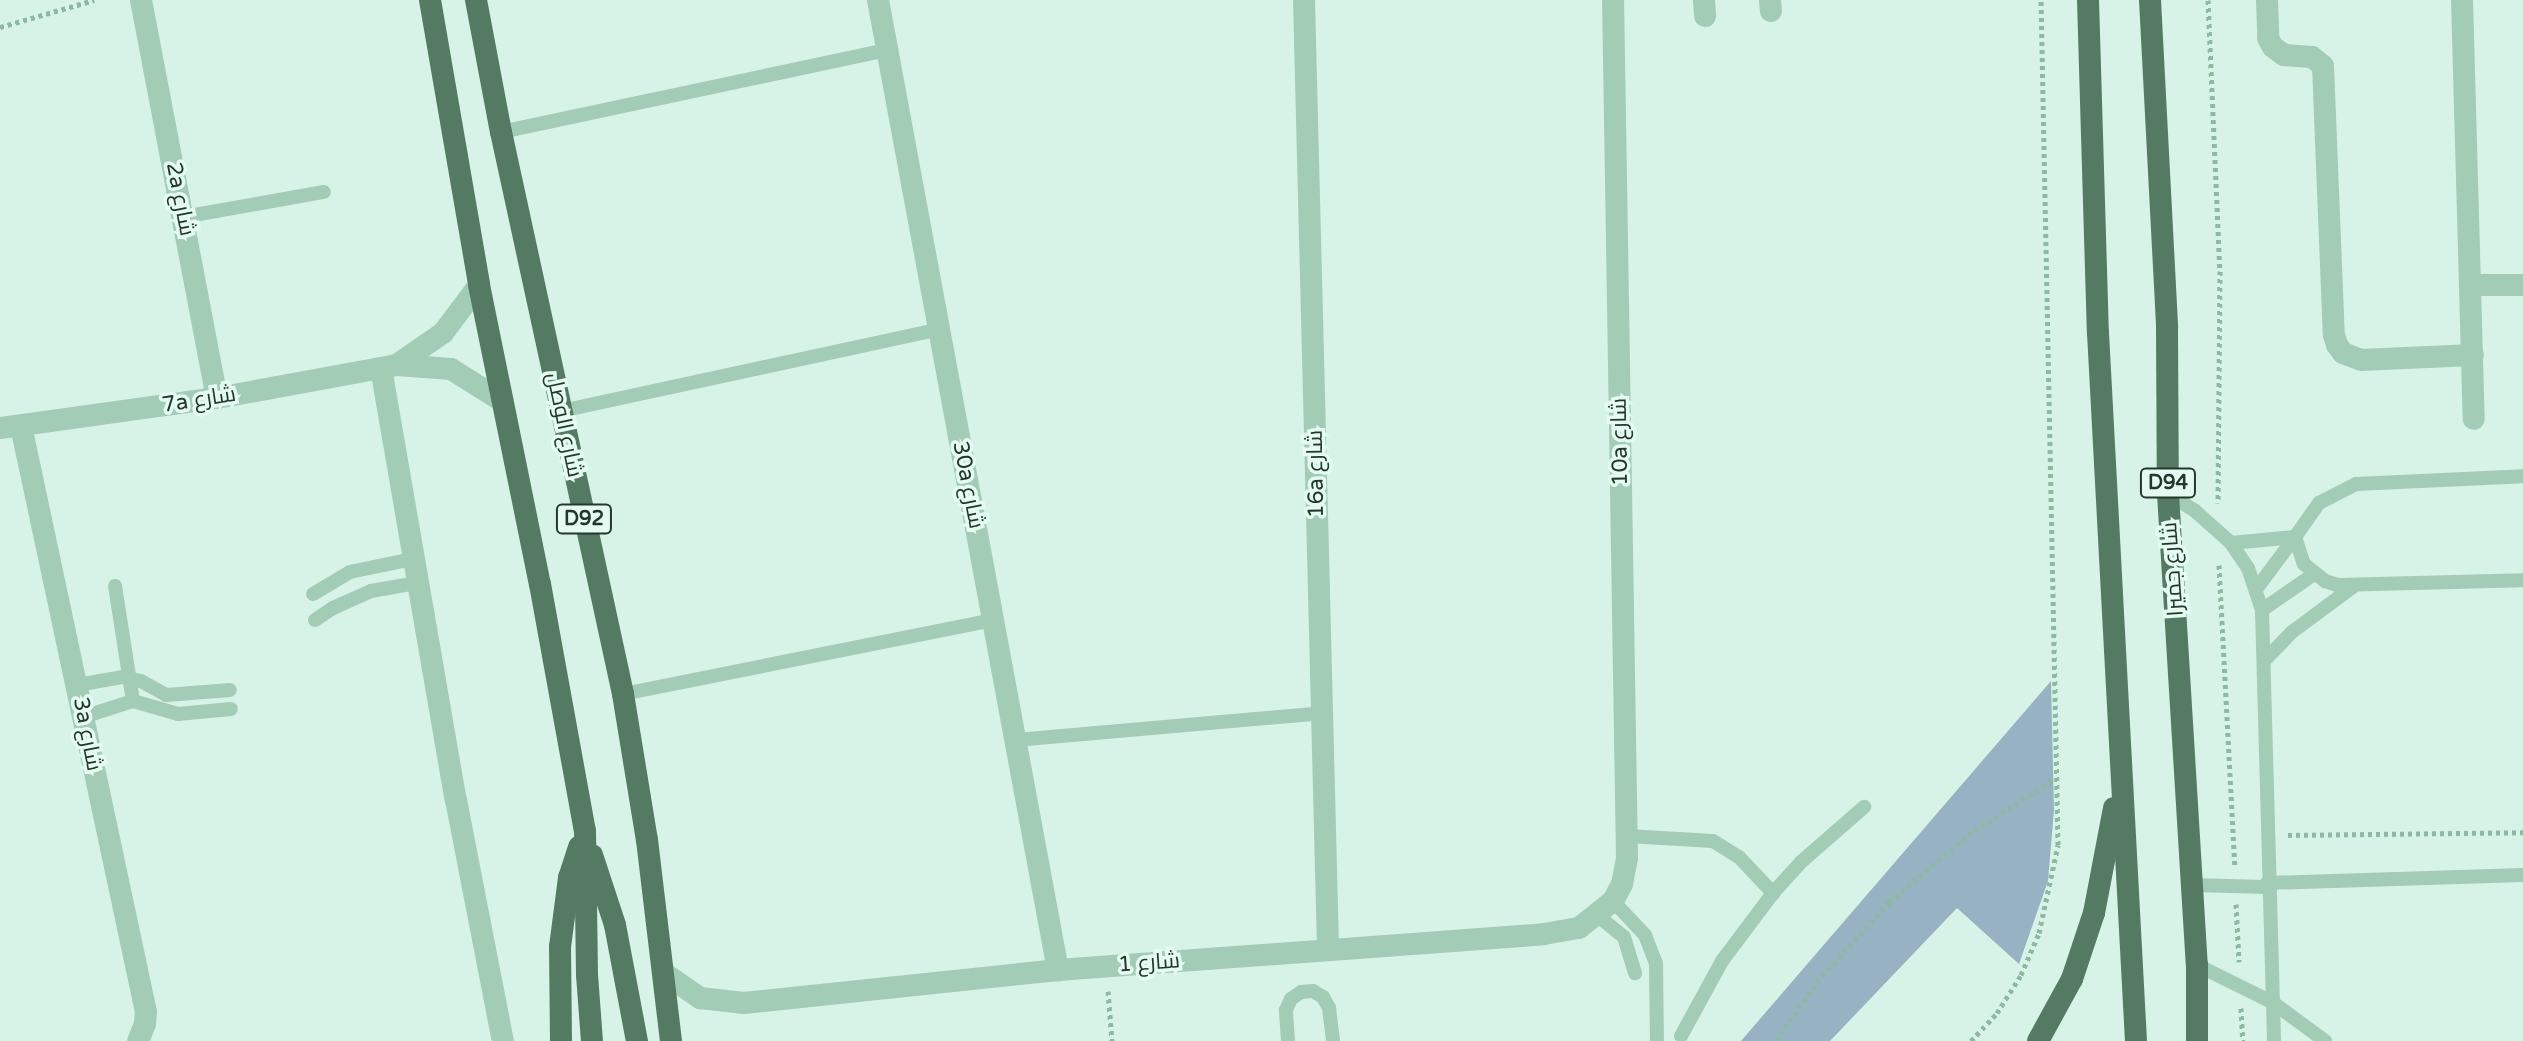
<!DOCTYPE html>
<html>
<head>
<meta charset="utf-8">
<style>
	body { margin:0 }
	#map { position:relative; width:2523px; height:1041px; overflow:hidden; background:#d7f3e7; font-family:"Varela Round",Cairo,sans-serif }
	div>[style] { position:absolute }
	.green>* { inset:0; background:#96b2c3 }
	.path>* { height:5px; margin-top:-2.5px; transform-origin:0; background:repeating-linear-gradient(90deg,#8db8a1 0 4px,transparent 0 8px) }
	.service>* { height:14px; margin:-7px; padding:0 7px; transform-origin:7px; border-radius:7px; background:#a3ccb7 }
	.minor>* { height:22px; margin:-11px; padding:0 11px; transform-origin:11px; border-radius:11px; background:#a3ccb7 }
	.primary>* { height:22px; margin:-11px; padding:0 11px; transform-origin:11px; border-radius:11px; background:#557a63 }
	span { translate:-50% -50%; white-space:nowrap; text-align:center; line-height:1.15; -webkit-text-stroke:7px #e4fbf1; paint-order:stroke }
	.shield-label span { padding:2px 6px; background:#e4fbf1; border:2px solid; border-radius:6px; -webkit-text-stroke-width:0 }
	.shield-label { font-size:20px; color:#25362b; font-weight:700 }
	.street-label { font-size:22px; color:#25362b }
</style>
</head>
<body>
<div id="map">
	<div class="green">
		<i style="clip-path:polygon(2051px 681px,2054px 810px,2048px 881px,2019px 964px,1957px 908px,1830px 1041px,1741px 1041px)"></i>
	</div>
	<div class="path">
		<i style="left:2208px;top:0;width:271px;rotate:87.5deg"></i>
		<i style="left:2220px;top:271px;width:232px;rotate:90.5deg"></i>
		<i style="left:0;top:27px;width:98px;rotate:-16deg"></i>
		<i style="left:2219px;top:565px;width:301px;rotate:87deg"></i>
		<i style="left:2288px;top:835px;width:235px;rotate:-0.7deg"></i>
		<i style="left:2236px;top:904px;width:58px;rotate:87deg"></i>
		<i style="left:1108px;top:991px;width:50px;rotate:85.4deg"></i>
		<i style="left:2241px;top:1008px;width:33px;rotate:87deg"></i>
		<i style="left:1776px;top:1041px;width:72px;rotate:-55.2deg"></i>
		<i style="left:1817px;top:982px;width:108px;rotate:-48deg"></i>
		<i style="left:1889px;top:902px;width:104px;rotate:-40.3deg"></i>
		<i style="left:1968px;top:835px;width:103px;rotate:-32.8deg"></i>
		<i style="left:1971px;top:1041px;width:38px;rotate:-47deg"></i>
		<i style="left:1997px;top:1013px;width:45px;rotate:-57.7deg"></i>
		<i style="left:2021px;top:975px;width:46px;rotate:-66.8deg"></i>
		<i style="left:2039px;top:933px;width:90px;rotate:-77.8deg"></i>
		<i style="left:2058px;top:845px;width:845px;rotate:-91.15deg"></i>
	</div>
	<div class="service">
		<i style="left:501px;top:132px;width:396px;rotate:-12deg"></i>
		<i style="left:183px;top:217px;width:143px;rotate:-10.1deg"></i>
		<i style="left:561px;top:411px;width:387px;rotate:-12.2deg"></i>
		<i style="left:2168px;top:494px;width:31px;rotate:32deg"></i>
		<i style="left:2194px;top:510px;width:50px;rotate:41.7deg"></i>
		<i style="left:2231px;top:543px;width:30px;rotate:56deg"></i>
		<i style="left:2248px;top:568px;width:44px;rotate:71.6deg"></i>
		<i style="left:2262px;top:610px;width:431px;rotate:88.4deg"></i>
		<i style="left:2295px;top:537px;width:28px;rotate:72deg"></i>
		<i style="left:2304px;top:564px;width:27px;rotate:39deg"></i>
		<i style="left:2325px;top:581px;width:13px;rotate:18deg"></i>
		<i style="left:2337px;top:585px;width:186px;rotate:-1.5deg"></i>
		<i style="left:2231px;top:543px;width:64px;rotate:-5.4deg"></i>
		<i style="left:2295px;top:537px;width:42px;rotate:-54.8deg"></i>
		<i style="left:2319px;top:503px;width:42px;rotate:-27.2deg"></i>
		<i style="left:2356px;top:484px;width:167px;rotate:-2.7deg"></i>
		<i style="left:115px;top:586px;width:116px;rotate:81.1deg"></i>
		<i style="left:2257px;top:588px;width:64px;rotate:-53.3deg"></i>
		<i style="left:313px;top:594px;width:43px;rotate:-30.7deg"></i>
		<i style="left:350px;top:572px;width:63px;rotate:-11.8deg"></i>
		<i style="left:2262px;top:610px;width:63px;rotate:-34.7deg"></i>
		<i style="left:315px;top:620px;width:22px;rotate:-34deg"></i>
		<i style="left:333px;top:608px;width:42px;rotate:-24.1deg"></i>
		<i style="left:371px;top:591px;width:47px;rotate:-9.9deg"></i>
		<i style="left:2264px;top:661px;width:40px;rotate:-46deg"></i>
		<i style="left:2292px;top:632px;width:77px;rotate:-36.6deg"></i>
		<i style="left:77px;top:685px;width:47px;rotate:-9.9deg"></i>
		<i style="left:123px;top:677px;width:18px;rotate:13deg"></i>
		<i style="left:141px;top:681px;width:29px;rotate:29deg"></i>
		<i style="left:166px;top:695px;width:64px;rotate:-4.5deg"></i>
		<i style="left:623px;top:694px;width:377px;rotate:-11.3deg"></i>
		<i style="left:83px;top:717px;width:52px;rotate:-17.7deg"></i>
		<i style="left:133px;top:701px;width:47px;rotate:16.1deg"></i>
		<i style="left:178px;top:714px;width:53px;rotate:-5.4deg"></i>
		<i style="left:1015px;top:740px;width:308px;rotate:-5deg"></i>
		<i style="left:1627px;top:836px;width:86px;rotate:3.3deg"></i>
		<i style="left:1713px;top:841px;width:31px;rotate:32deg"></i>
		<i style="left:1739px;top:857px;width:50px;rotate:46.6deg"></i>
		<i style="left:2267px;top:883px;width:256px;rotate:-1.8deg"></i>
		<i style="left:2192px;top:885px;width:75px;rotate:1.5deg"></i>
		<i style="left:1613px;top:901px;width:47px;rotate:46.7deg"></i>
		<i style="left:1645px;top:935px;width:30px;rotate:69deg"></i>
		<i style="left:1656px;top:963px;width:78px;rotate:89.3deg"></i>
		<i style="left:1598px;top:916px;width:33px;rotate:39deg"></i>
		<i style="left:1624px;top:937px;width:38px;rotate:73deg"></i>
		<i style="left:2197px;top:965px;width:84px;rotate:26.3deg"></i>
		<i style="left:2272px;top:1002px;width:66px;rotate:36.3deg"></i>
		<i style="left:1681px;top:1036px;width:85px;rotate:-61.3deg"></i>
		<i style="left:1722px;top:961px;width:85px;rotate:-53.1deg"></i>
		<i style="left:1773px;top:893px;width:42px;rotate:-47.9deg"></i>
		<i style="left:1801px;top:862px;width:84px;rotate:-41.1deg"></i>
		<i style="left:1288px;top:1041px;width:31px;rotate:-94deg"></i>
		<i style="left:1286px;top:1010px;width:12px;rotate:-66deg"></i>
		<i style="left:1291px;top:999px;width:12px;rotate:-35deg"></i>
		<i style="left:1301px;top:992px;width:12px;rotate:-5deg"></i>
		<i style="left:1313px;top:991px;width:12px;rotate:31deg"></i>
		<i style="left:1323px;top:997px;width:13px;rotate:61deg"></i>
		<i style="left:1329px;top:1008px;width:33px;rotate:83deg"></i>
	</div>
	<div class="minor">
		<i style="left:141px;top:0;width:405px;rotate:79.2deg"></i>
		<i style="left:878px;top:0;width:987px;rotate:79.49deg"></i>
		<i style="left:1304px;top:0;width:949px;rotate:88.55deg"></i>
		<i style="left:1704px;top:0;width:16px;rotate:86deg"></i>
		<i style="left:1770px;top:0;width:11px;rotate:85deg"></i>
		<i style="left:2267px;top:0;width:38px;rotate:88deg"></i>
		<i style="left:2268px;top:38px;width:10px;rotate:61deg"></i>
		<i style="left:2273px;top:47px;width:14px;rotate:36deg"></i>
		<i style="left:2284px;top:55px;width:28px;rotate:4deg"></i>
		<i style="left:2312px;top:57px;width:14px;rotate:39deg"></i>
		<i style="left:2323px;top:66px;width:269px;rotate:87.7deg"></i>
		<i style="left:2334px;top:335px;width:10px;rotate:73deg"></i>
		<i style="left:2337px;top:345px;width:10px;rotate:53deg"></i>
		<i style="left:2343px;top:353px;width:19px;rotate:21deg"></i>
		<i style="left:2361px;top:360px;width:112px;rotate:-2.6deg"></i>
		<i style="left:2462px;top:0;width:419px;rotate:88.4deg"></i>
		<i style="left:2471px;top:285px;width:52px"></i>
		<i style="left:398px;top:364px;width:55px;rotate:-34.6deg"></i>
		<i style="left:443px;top:333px;width:60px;rotate:-53.1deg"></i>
		<i style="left:381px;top:368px;width:438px;rotate:80.2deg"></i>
		<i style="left:456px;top:800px;width:246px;rotate:79deg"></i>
		<i style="left:21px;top:426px;width:599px;rotate:77.96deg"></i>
		<i style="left:146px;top:1012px;width:12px;rotate:95deg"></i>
		<i style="left:145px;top:1024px;width:18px;rotate:112deg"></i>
		<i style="left:0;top:428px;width:219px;rotate:-7.9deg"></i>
		<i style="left:217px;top:398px;width:183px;rotate:-10.4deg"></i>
		<i style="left:397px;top:365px;width:54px;rotate:4.2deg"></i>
		<i style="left:451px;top:369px;width:60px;rotate:32.1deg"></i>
		<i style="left:664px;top:973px;width:44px;rotate:34.8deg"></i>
		<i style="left:700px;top:998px;width:44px;rotate:6.5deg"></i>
		<i style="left:744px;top:1003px;width:316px;rotate:-6deg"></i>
		<i style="left:1058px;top:970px;width:487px;rotate:-4.2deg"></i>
		<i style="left:1544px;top:934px;width:36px;rotate:-10deg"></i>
		<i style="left:1579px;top:928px;width:43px;rotate:-38.5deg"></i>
		<i style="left:1613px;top:901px;width:19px;rotate:-62deg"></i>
		<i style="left:1622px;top:884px;width:26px;rotate:-79deg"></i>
		<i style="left:1627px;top:858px;width:858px;rotate:-90.93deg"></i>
	</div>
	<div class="primary">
		<i style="left:430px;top:0;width:289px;rotate:80.2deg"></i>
		<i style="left:479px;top:285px;width:305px;rotate:78.5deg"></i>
		<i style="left:540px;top:584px;width:251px;rotate:79.7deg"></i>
		<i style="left:585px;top:831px;width:144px;rotate:89.2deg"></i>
		<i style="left:587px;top:975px;width:66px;rotate:85.7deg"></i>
		<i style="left:476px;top:0;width:134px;rotate:79.3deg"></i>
		<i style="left:501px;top:132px;width:575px;rotate:77.75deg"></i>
		<i style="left:623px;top:694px;width:148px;rotate:80.7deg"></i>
		<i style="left:647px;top:840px;width:202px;rotate:83.2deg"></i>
		<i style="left:2088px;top:0;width:333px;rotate:88.3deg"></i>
		<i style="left:2098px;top:333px;width:709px;rotate:86.93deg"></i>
		<i style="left:2150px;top:0;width:328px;rotate:87deg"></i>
		<i style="left:2167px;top:328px;width:166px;rotate:89.7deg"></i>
		<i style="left:2168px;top:494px;width:472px;rotate:86.5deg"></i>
		<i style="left:2197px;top:965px;width:76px;rotate:90deg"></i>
		<i style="left:592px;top:855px;width:74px;rotate:71.8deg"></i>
		<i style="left:615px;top:925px;width:118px;rotate:79.3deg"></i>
		<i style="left:561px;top:1041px;width:94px;rotate:-90.6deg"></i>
		<i style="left:560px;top:947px;width:70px;rotate:-82.6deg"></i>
		<i style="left:569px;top:878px;width:33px;rotate:-72deg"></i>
		<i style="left:2038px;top:1041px;width:71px;rotate:-61.3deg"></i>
		<i style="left:2072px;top:979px;width:70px;rotate:-71.6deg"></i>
		<i style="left:2094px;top:913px;width:107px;rotate:-79.2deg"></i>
	</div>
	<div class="shield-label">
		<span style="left:2168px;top:483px">D94</span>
		<span style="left:584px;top:519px">D92</span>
	</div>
	<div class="street-label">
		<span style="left:180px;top:199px;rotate:79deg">2a شارع</span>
		<span style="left:199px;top:400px;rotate:-9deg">7a شارع</span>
		<span style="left:564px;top:425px;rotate:78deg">شارع الوصل</span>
		<span style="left:1620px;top:442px;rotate:-91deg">10a شارع</span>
		<span style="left:1316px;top:474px;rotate:-91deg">16a شارع</span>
		<span style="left:968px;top:485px;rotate:79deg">30a شارع</span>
		<span style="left:2173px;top:569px;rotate:-94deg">شارع جميرا</span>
		<span style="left:87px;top:734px;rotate:79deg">3a شارع</span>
		<span style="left:1149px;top:963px;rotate:-4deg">شارع 1</span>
	</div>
</div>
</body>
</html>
